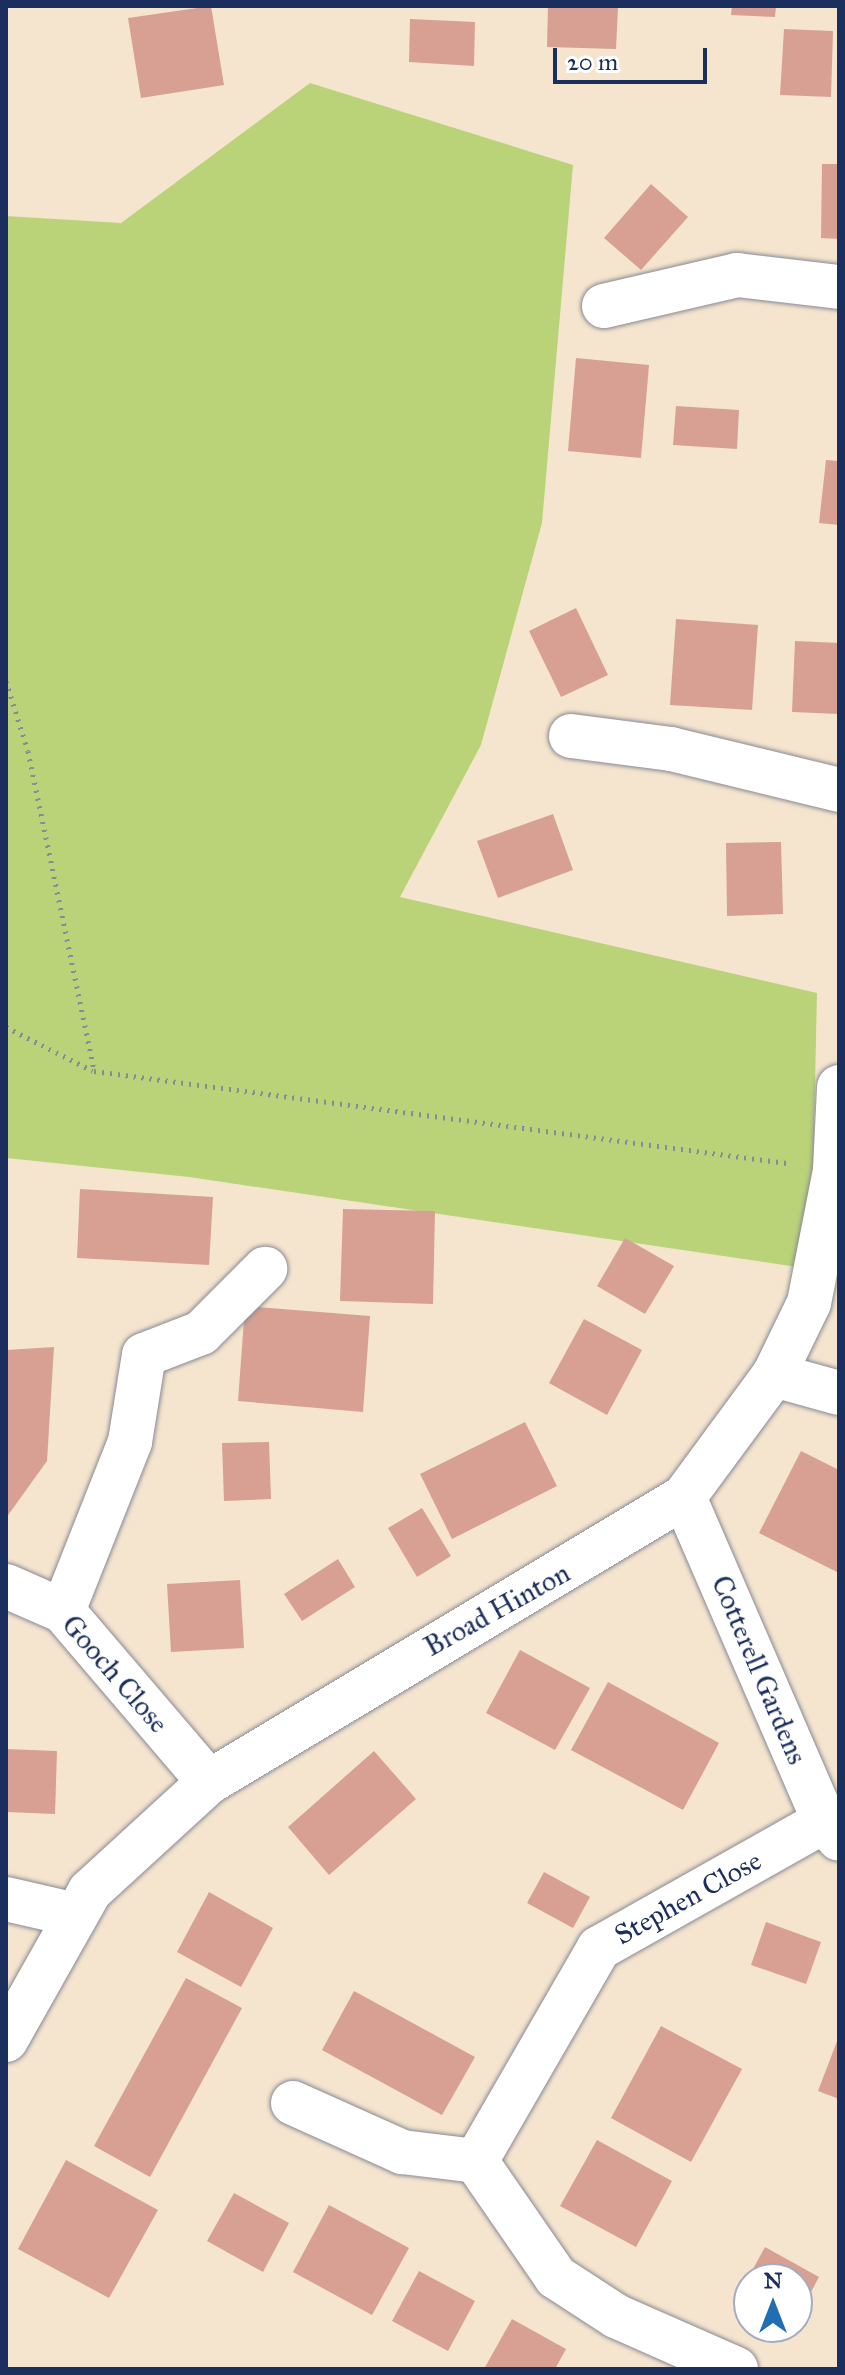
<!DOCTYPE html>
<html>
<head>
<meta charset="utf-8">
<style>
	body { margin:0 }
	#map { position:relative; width:845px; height:2375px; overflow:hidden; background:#f6e5ce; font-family:"IM FELL Great Primer",serif }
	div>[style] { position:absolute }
	.green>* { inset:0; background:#bad379 }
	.building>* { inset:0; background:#d7a092 }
	.path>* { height:5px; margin-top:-2.5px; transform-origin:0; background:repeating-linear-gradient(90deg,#888a96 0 2px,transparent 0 8px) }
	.roads { filter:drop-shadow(0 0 2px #888a96) drop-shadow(0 0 2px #888a96) }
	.minor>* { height:44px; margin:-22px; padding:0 22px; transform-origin:22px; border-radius:22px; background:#fff }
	span { translate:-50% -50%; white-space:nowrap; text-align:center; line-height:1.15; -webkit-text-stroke:6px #fff; paint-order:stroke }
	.street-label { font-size:28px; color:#1b2f5e }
	.frame { position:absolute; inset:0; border:8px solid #1b2f5e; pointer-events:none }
	.north { position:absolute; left:733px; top:2263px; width:80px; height:80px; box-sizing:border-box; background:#fff; border:2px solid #a4acbf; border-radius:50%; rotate:0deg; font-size:22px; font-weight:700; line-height:32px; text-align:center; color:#1b2f5e }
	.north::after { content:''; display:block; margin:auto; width:28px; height:36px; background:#1f6fb2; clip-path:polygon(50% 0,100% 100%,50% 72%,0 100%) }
	.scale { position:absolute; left:553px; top:48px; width:154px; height:36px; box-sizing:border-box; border:4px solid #1b2f5e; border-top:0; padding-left:10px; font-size:24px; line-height:28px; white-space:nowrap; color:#1b2f5e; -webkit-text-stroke:6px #fff; paint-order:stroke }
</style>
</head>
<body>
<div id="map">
	<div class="green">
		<i style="clip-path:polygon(310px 83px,573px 165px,542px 523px,481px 745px,400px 897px,817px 993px,811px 1269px,189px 1177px,6px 1158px,6px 216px,121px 223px)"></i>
	</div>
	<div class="building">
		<i style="clip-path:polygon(211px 6px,224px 85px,141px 98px,128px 18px)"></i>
		<i style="clip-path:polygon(548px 6px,618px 7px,616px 49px,547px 47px)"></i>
		<i style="clip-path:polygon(732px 6px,776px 6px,775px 17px,731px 15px)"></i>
		<i style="clip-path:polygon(410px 19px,475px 22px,474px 66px,409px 62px)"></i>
		<i style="clip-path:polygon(784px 29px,833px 31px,831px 97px,780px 95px)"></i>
		<i style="clip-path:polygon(822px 164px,839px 164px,839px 239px,821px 238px)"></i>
		<i style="clip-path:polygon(651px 184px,688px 217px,641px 270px,604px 238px)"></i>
		<i style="clip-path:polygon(576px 358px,649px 365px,641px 458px,568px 451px)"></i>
		<i style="clip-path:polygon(676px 406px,739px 410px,737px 449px,673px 445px)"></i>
		<i style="clip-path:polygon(826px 460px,839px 461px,839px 525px,819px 523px)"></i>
		<i style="clip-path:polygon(576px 608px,608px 675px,561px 697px,529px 631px)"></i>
		<i style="clip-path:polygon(676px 619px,758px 625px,752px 710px,670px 705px)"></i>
		<i style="clip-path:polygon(795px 641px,839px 643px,839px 714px,792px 712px)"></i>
		<i style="clip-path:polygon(553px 814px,573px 870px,498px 898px,477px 841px)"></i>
		<i style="clip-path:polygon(781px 842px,783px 914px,727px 916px,726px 843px)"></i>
		<i style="clip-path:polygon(80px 1189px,213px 1197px,209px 1265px,77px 1258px)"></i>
		<i style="clip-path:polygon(343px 1209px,435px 1211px,433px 1304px,340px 1301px)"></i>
		<i style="clip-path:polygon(625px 1238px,674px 1266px,645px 1314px,597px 1286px)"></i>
		<i style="clip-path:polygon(245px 1306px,370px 1316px,363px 1412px,238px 1401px)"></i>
		<i style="clip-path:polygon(584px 1319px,642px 1350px,607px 1415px,549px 1383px)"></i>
		<i style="clip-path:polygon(54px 1347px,47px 1461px,6px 1518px,6px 1350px)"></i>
		<i style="clip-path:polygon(525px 1422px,557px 1486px,452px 1539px,420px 1474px)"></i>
		<i style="clip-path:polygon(269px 1442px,271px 1499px,224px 1501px,222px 1443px)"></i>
		<i style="clip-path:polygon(801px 1451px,839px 1470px,839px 1573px,759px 1533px)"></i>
		<i style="clip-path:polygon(422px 1508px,451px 1556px,417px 1577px,388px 1528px)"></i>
		<i style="clip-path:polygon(338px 1559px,355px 1587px,302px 1621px,284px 1594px)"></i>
		<i style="clip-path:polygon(240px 1580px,244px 1648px,171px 1652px,167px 1584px)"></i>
		<i style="clip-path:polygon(520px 1650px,590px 1688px,555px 1750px,486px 1713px)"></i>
		<i style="clip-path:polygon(608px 1682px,719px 1743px,683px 1810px,571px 1750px)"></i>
		<i style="clip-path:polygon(6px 1749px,57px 1751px,55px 1814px,6px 1812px)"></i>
		<i style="clip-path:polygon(374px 1751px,416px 1799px,329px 1875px,288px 1827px)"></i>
		<i style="clip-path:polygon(544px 1872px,590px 1897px,573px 1928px,527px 1903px)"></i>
		<i style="clip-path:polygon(209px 1892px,273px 1928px,241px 1987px,177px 1952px)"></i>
		<i style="clip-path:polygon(766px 1922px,821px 1942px,806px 1984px,751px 1965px)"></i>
		<i style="clip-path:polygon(186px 1978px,242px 2008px,150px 2177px,94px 2146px)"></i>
		<i style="clip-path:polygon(354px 1991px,475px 2057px,442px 2115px,322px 2050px)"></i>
		<i style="clip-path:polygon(661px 2026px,742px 2069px,691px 2162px,611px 2118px)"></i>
		<i style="clip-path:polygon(839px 2036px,839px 2099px,818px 2091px)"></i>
		<i style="clip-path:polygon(597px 2140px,672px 2181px,636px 2247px,560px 2206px)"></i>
		<i style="clip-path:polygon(66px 2160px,158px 2210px,109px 2298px,18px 2249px)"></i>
		<i style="clip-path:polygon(234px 2193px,289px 2223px,263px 2272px,207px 2241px)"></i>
		<i style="clip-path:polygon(329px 2205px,409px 2248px,372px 2315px,293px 2272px)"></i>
		<i style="clip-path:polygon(765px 2247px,819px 2277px,797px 2318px,797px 2279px,749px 2279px,749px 2309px,735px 2302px)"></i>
		<i style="clip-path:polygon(419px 2271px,475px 2301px,448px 2351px,392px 2321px)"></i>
		<i style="clip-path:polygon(512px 2319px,566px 2349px,555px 2369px,484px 2369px)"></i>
	</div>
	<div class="path">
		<i style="left:6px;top:681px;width:73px;rotate:72.6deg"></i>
		<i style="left:28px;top:751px;width:327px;rotate:78.3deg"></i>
		<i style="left:94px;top:1071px;width:699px;rotate:7.56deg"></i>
		<i style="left:6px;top:1027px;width:97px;rotate:26.8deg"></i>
	</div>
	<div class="roads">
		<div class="minor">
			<i style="left:604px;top:306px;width:137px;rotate:-13.1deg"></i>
			<i style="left:737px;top:275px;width:103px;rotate:6.7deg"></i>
			<i style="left:571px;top:736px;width:101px;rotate:7.4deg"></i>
			<i style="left:671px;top:749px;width:173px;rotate:13.7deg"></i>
			<i style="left:774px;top:1375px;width:67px;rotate:15.5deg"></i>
			<i style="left:684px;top:1497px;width:353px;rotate:66.6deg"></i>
			<i style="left:824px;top:1821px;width:23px;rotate:50deg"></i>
			<i style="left:6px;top:1586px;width:62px;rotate:23.7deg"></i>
			<i style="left:63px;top:1611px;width:225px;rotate:49.5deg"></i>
			<i style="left:63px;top:1611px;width:182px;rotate:-68.4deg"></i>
			<i style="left:130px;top:1442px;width:88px;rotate:-80.9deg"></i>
			<i style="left:144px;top:1355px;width:61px;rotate:-21.1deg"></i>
			<i style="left:201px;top:1333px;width:91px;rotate:-45deg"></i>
			<i style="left:6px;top:1899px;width:72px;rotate:12.9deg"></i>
			<i style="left:6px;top:2040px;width:171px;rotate:-60.6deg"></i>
			<i style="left:90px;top:1891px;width:161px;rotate:-42.5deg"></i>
			<i style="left:209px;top:1782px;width:554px;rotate:-30.96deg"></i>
			<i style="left:684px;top:1497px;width:152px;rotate:-53.6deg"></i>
			<i style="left:774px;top:1375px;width:80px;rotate:-64.1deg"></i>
			<i style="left:809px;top:1303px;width:136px;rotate:-78.9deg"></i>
			<i style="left:835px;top:1170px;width:83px;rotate:-87.2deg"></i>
			<i style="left:293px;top:2103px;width:120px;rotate:24.2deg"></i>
			<i style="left:402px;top:2152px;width:75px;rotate:6.9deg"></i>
			<i style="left:736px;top:2369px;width:131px;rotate:-156.2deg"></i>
			<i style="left:616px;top:2316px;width:72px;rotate:-147deg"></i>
			<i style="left:556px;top:2277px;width:141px;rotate:-124.6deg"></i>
			<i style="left:476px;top:2161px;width:246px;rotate:-60deg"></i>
			<i style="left:599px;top:1948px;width:258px;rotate:-29.4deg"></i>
		</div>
	</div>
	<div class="street-label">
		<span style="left:497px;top:1610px;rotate:-29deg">Broad Hinton</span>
		<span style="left:759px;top:1670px;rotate:67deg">Cotterell Gardens</span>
		<span style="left:115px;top:1674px;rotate:49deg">Gooch Close</span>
		<span style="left:688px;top:1898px;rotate:-29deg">Stephen Close</span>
	</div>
	<div class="frame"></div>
	<div class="north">N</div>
	<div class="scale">20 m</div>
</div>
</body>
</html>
